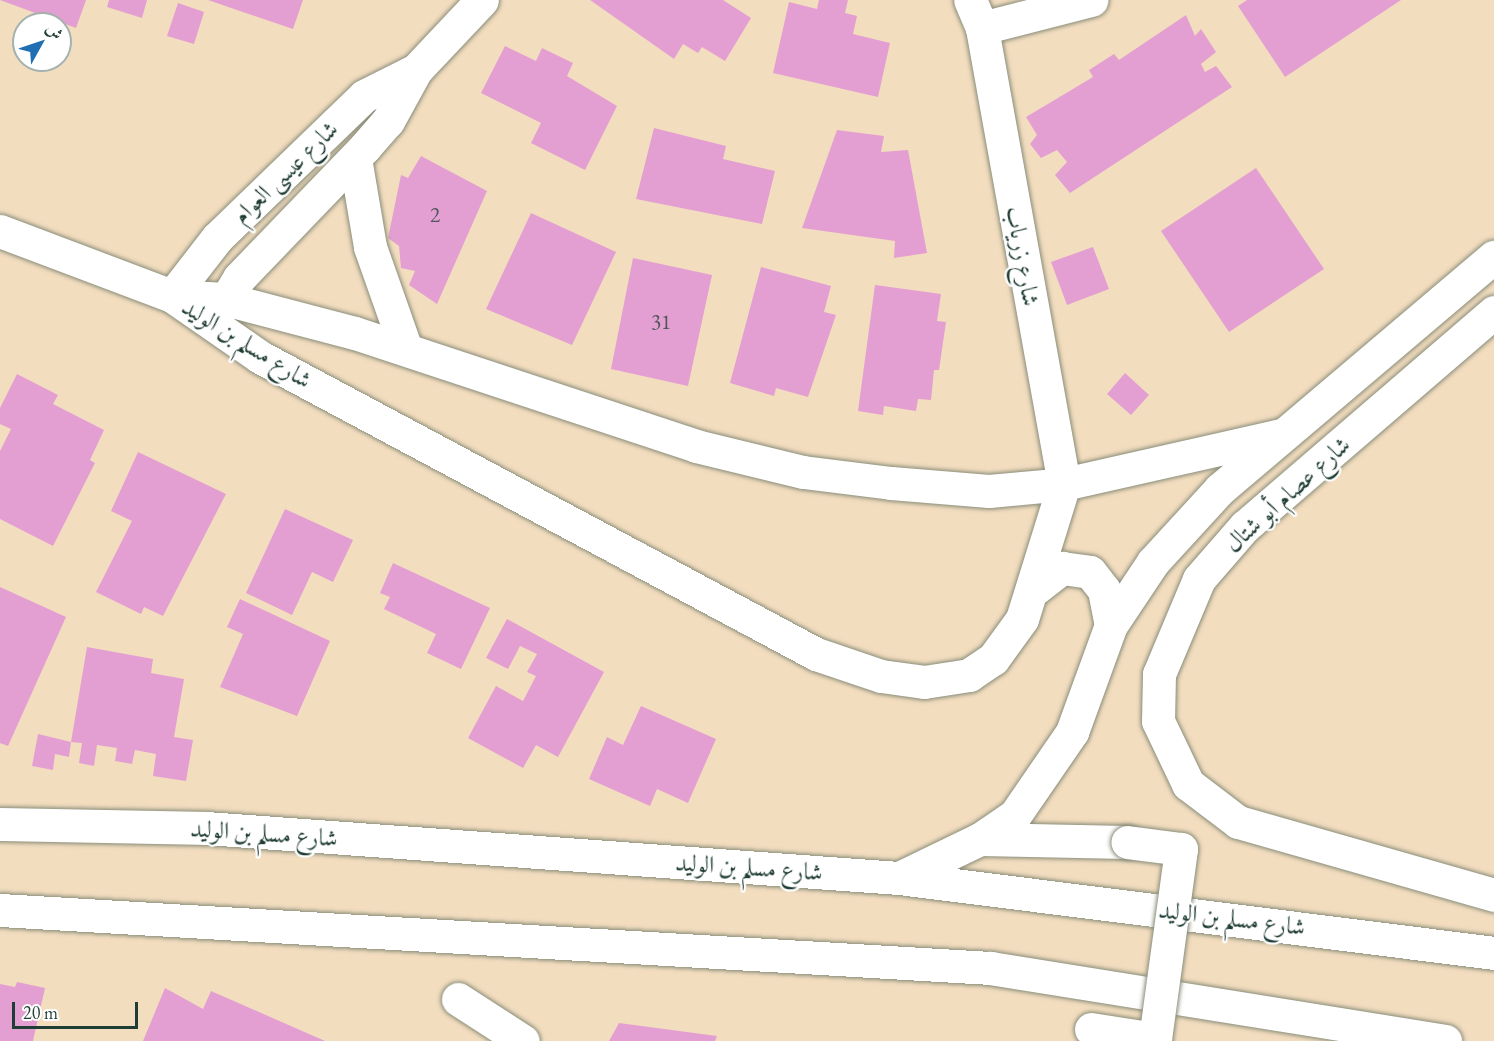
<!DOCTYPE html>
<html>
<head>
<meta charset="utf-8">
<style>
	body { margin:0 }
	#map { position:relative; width:1494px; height:1041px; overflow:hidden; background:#f3ddbf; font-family:"EB Garamond",Amiri,serif }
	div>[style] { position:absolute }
	.building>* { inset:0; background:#e39fd2 }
	.roads { filter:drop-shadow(0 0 2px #898d7a) drop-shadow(0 0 2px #898d7a) }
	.minor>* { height:33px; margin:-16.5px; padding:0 16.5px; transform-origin:16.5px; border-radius:16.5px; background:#fff }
	.major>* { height:33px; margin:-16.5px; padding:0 16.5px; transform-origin:16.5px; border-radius:16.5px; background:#fff }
	.highway>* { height:33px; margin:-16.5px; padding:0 16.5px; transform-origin:16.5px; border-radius:16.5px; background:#fff }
	.bridges { filter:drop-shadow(0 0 2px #898d7a) drop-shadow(0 0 2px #898d7a) }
	.minor-bridge>* { height:33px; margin:-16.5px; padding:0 16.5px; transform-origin:16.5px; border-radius:16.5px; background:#fff }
	span { translate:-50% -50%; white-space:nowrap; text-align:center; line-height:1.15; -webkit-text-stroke:4.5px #fff; paint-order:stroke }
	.number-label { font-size:21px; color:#50565c }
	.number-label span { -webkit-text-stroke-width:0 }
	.street-label { font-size:24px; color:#1f3d34 }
	.north { position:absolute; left:12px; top:12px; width:60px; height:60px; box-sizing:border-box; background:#fff; border:2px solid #a5b1ae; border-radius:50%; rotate:50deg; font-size:16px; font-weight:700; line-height:24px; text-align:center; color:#1f3d34 }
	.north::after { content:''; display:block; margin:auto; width:21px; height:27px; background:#1f6fb2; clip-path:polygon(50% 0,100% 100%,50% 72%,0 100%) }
	.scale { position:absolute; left:12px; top:1002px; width:126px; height:27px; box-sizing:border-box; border:3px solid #1f3d34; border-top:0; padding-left:8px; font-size:18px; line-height:21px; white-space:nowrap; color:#1f3d34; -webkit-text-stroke:4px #fff; paint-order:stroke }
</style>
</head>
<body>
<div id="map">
	<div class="building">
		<i style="clip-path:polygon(0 0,86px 0,76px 28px)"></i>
		<i style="clip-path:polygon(109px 0,147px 0,142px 18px,107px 7px)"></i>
		<i style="clip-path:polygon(208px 0,303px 0,293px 29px)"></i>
		<i style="clip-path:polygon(590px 0,723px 0,751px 18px,725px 61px,702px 47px,698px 53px,683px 44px,674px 59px)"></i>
		<i style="clip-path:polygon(819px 0,848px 0,845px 13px,857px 16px,853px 34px,890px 43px,878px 97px,773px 73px,789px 2px,817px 9px)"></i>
		<i style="clip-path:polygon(1247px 0,1401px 0,1285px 77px,1238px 6px)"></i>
		<i style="clip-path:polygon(178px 3px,204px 12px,194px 44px,167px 36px)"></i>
		<i style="clip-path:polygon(1186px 15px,1195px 36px,1201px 29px,1216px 52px,1201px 64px,1205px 72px,1216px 66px,1232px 87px,1070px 193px,1055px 175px,1067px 162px,1057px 150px,1041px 158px,1030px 144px,1037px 135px,1026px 117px,1093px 77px,1089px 70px,1114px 54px,1119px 60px)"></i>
		<i style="clip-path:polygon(505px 46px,536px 61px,542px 48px,573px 63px,567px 76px,617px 106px,585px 170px,531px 143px,541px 123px,481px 93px)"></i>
		<i style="clip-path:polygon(654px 128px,726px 146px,723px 159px,775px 171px,762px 224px,636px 199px)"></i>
		<i style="clip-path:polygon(837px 130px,884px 136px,881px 152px,908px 150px,927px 253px,894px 258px,895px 241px,802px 228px)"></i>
		<i style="clip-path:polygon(421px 156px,487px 191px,437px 304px,409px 285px,415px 271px,401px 268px,399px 246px,388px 238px,401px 175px,408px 178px)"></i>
		<i style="clip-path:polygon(1256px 168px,1324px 269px,1229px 332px,1161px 231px)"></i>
		<i style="clip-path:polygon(531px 213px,616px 252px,572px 345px,486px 309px)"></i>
		<i style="clip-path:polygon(1093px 247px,1109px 289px,1067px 305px,1051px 262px)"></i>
		<i style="clip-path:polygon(633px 258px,712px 275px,688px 386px,611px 369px)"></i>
		<i style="clip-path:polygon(761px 267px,831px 286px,824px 312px,836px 315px,808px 397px,776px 388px,774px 396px,730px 383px)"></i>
		<i style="clip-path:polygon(875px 285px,941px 294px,937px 321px,946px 322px,939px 370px,934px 370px,931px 400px,918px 399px,916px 411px,884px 406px,883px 415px,858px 411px)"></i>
		<i style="clip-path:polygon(1125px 373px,1149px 395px,1131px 415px,1107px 394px)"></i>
		<i style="clip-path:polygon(17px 374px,58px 395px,53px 404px,104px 430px,90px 460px,95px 463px,53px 546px,0 519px,0 451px,11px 429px,0 424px,0 408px)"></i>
		<i style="clip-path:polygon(138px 452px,226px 494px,163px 616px,144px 607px,141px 614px,96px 592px,132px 521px,111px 511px)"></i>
		<i style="clip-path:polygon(285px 509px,353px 540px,333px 582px,312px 572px,292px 615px,246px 593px)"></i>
		<i style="clip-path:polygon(393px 563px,490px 608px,461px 669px,427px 653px,436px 634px,384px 609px,390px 597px,380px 593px)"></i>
		<i style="clip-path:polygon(0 587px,66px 617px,8px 746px,0 743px)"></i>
		<i style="clip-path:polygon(240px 599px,330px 641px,297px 716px,220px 687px,243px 634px,227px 627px)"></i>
		<i style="clip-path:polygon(507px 619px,604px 672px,558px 757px,536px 745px,523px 768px,468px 738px,496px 686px,523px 701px,536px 676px,527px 672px,537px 654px,520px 646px,508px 669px,486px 658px)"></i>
		<i style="clip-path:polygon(87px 647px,153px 659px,151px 673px,184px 679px,174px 737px,193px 740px,186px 781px,153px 776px,156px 754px,135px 750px,132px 764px,115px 761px,117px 748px,97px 745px,94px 766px,79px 763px,82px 743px,71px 742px,69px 757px,55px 754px,53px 770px,32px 766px,38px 734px,71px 742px)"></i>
		<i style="clip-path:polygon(641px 706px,716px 739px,688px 803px,657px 789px,650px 806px,589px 779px,607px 737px,623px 745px)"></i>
		<i style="clip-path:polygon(17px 982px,45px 988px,33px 1041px,0 1041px,0 984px,15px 987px)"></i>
		<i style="clip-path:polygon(165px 988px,203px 1009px,211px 991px,325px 1041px,143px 1041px)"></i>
		<i style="clip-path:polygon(619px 1023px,717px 1036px,715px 1041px,609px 1041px)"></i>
	</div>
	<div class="roads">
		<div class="minor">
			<i style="left:982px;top:28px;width:113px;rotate:-14.4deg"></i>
			<i style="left:355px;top:158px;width:90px;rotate:80.4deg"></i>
			<i style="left:370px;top:247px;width:108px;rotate:70.6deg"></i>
			<i style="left:0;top:231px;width:184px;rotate:20.7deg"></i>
			<i style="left:172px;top:296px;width:107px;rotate:34.7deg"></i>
			<i style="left:260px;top:357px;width:630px;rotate:28.11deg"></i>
			<i style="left:816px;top:654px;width:69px;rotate:18.7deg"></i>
			<i style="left:881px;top:676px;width:43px;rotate:7.9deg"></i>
			<i style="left:924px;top:682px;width:46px;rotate:-8.8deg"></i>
			<i style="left:969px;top:675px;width:29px;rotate:-34deg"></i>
			<i style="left:993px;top:659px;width:49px;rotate:-54.1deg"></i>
			<i style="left:1022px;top:619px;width:141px;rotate:-72.7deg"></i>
			<i style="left:1064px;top:484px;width:463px;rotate:-100.2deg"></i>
			<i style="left:982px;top:28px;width:30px;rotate:-113deg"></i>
			<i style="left:172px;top:296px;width:53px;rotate:3.2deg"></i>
			<i style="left:225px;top:299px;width:134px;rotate:14.7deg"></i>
			<i style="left:355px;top:333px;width:359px;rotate:18.3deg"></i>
			<i style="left:696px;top:446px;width:110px;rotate:13.7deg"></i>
			<i style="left:803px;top:472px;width:89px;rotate:7.1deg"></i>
			<i style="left:891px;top:483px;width:98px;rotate:4.7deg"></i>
			<i style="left:989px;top:491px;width:75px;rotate:-5.3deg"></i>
			<i style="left:1064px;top:484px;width:222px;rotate:-12.7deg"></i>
			<i style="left:172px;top:296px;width:73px;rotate:-52.2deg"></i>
			<i style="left:217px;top:238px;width:204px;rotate:-44deg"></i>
			<i style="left:364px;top:96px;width:58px;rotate:-26.6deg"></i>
			<i style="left:216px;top:316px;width:44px;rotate:-58.8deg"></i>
			<i style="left:239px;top:278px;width:182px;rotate:-46.1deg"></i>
			<i style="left:365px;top:147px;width:35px;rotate:-49deg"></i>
			<i style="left:388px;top:121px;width:58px;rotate:-61.2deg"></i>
			<i style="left:416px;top:70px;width:96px;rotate:-46.7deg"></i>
			<i style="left:980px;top:839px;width:147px;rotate:1.2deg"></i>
			<i style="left:458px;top:999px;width:77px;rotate:32.9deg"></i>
		</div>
		<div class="major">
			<i style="left:1494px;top:312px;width:328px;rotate:139.3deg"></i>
			<i style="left:1245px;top:526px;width:70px;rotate:131deg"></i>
			<i style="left:1199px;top:579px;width:103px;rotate:112.8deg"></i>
			<i style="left:1159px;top:674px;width:47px;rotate:91.2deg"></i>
			<i style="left:1158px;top:721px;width:70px;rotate:64.5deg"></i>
			<i style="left:1188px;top:784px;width:63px;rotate:37.2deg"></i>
			<i style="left:1238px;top:822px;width:266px;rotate:15.9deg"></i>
			<i style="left:1036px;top:588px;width:33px;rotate:-38deg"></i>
			<i style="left:1062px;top:568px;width:28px;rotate:8deg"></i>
			<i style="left:1090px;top:572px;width:23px;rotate:52deg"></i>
			<i style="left:1104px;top:590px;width:36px;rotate:79deg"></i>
			<i style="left:899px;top:878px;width:90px;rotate:-25.7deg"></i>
			<i style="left:980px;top:839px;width:42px;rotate:-34.4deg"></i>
			<i style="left:1015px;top:815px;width:101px;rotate:-55.5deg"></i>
			<i style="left:1072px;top:732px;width:114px;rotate:-70deg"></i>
			<i style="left:1111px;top:625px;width:76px;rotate:-56.3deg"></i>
			<i style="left:1153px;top:562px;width:99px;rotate:-47.5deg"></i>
			<i style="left:1220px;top:489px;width:359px;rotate:-40.3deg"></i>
		</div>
		<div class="highway">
			<i style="left:0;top:824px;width:206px;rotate:1.1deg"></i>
			<i style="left:206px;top:828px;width:695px;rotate:4.13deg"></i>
			<i style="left:899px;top:878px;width:600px;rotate:7.18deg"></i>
			<i style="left:0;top:910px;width:992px;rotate:3.35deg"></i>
			<i style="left:990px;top:968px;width:461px;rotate:9.1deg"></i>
		</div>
	</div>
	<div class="bridges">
		<div class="minor-bridge">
			<i style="left:1091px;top:1029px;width:65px;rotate:8.9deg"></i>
			<i style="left:1155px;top:1039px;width:192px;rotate:-82.2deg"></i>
			<i style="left:1181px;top:849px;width:54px;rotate:-172.6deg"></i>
		</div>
	</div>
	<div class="number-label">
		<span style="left:435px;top:215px">2</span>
		<span style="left:661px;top:322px">31</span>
	</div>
	<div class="street-label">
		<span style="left:285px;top:172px;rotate:-44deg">شارع عيسى العوام</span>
		<span style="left:1023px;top:256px;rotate:80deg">شارع زرياب</span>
		<span style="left:247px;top:343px;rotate:32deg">شارع مسلم بن الوليد</span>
		<span style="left:1287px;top:494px;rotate:-42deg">شارع عصام أبو شتال</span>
		<span style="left:264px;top:833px;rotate:4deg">شارع مسلم بن الوليد</span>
		<span style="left:749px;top:867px;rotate:4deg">شارع مسلم بن الوليد</span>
		<span style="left:1232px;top:918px;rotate:7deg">شارع مسلم بن الوليد</span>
	</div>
	<div class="north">ش</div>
	<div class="scale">20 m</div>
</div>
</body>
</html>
